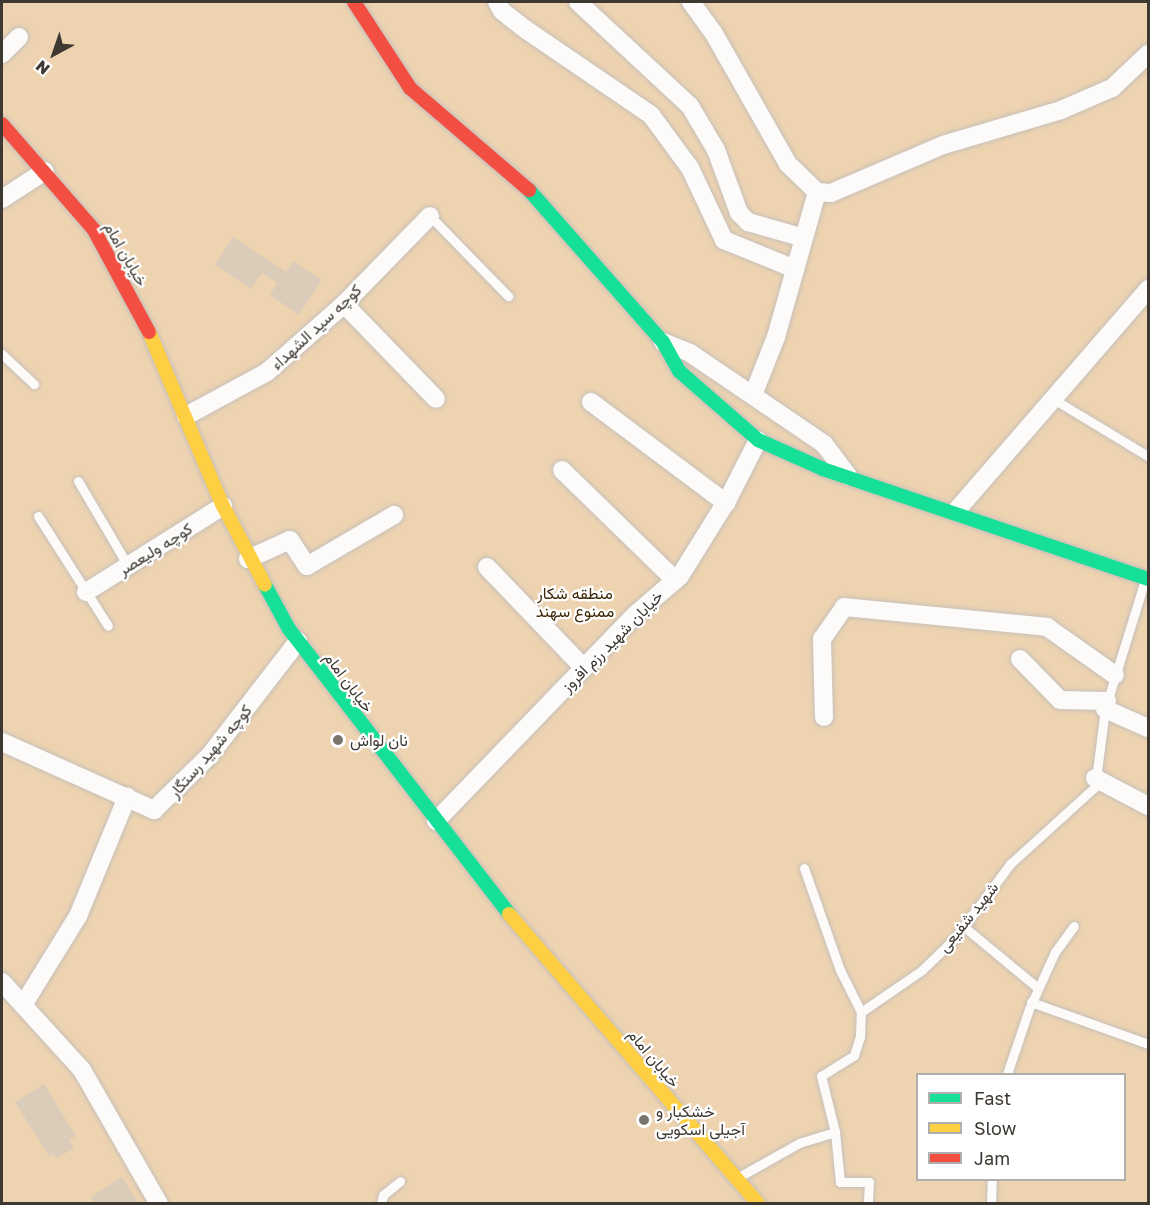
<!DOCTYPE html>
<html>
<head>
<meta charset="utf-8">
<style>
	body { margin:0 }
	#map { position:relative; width:1150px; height:1205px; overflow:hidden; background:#eae2d9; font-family:"Golos Text",Vazirmatn,sans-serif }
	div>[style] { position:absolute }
	.green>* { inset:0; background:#eed3b1 }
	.building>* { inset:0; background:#dbccba }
	.roads { filter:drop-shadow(0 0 2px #c6c0b9) drop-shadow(0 0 2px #c6c0b9) }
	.lane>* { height:9px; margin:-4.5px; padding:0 4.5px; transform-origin:4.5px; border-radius:4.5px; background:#fcfbf9 }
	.street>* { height:18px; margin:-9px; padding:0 9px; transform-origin:9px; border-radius:9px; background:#fcfbf9 }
	.fast>* { height:14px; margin:-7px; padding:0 7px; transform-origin:7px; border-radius:7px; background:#16e098 }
	.slow>* { height:14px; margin:-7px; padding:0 7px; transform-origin:7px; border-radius:7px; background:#ffcf43 }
	.jam>* { height:14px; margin:-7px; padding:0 7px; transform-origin:7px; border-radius:7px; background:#f24e42 }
	.dots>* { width:16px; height:16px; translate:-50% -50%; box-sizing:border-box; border:3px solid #fff; border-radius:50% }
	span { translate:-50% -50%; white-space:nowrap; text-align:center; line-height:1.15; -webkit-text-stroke:4.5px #fff; paint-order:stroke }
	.street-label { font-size:16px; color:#3d3832 }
	.park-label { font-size:16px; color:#3e2806 }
	.poi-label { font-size:16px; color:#3d3832 }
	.left { translate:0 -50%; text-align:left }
	.frame { position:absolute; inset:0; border:3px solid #3d3832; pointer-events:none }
	.legend { position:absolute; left:916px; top:1073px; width:210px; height:108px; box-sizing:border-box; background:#fff; border:2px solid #b1afad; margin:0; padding:8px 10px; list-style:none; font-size:18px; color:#3d3832 }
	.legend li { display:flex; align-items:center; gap:12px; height:30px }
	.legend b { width:30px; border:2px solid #b1afad }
	.north { position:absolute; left:24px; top:24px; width:60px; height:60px; -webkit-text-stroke:4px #fff; paint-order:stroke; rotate:220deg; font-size:16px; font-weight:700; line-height:24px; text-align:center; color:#3d3832 }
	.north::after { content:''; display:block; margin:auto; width:21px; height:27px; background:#3d3832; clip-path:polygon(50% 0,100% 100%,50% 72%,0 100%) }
</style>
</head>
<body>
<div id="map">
	<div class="green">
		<i style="clip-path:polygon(evenodd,2px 2px,1148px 2px,1148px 1203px,2px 1204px,2px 2px,918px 1074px,1124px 1074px,1124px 1180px,918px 1180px,918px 1074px)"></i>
	</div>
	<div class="building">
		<i style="clip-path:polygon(233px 237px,286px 272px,293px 261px,322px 280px,299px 315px,270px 295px,277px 283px,262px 273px,251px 289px,215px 265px)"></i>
		<i style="clip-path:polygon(44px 1084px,76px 1136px,69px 1140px,74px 1148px,56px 1159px,53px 1154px,49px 1156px,15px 1102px)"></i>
		<i style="clip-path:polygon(122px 1177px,139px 1204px,95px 1204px,91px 1197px)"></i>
	</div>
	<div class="roads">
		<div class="lane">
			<i style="left:430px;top:216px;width:112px;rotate:45.7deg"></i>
			<i style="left:2px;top:354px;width:44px;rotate:43.2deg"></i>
			<i style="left:1055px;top:400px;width:109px;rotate:31.1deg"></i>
			<i style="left:78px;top:481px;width:99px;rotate:59.5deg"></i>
			<i style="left:38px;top:516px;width:130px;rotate:57.5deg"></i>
			<i style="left:804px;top:868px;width:108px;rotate:70.6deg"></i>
			<i style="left:840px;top:970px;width:47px;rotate:63.4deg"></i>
			<i style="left:963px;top:926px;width:97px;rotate:39.6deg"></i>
			<i style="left:1031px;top:1002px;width:124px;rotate:19.7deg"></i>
			<i style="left:1007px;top:1074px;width:69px;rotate:-71.3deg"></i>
			<i style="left:1029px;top:1009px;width:63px;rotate:-65.5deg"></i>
			<i style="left:1055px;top:952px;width:32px;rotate:-54deg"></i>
			<i style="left:835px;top:1132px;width:50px;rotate:84.3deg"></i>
			<i style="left:840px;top:1182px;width:29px"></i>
			<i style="left:869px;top:1182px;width:22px;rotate:93deg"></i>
			<i style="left:737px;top:1178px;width:71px;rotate:-29.4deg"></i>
			<i style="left:799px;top:1143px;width:38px;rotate:-17deg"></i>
			<i style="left:835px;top:1132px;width:58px;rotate:-104deg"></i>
			<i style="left:821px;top:1076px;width:39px;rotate:-32deg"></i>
			<i style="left:854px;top:1055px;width:19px;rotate:-72deg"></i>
			<i style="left:860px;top:1037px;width:25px;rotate:-88deg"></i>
			<i style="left:861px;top:1012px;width:74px;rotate:-34.5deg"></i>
			<i style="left:922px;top:970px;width:47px;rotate:-44.1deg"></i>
			<i style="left:956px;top:937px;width:91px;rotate:-53.5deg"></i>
			<i style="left:1010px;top:864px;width:115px;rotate:-42.2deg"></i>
			<i style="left:1095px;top:787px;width:79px;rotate:-82.7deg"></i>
			<i style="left:1105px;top:709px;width:135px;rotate:-72.8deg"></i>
			<i style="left:381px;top:1204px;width:9px;rotate:-77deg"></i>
			<i style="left:383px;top:1195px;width:22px;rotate:-39deg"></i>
			<i style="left:991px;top:1204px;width:24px;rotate:-88deg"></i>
		</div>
		<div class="street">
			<i style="left:497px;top:2px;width:10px;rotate:61deg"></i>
			<i style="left:502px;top:11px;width:29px;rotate:38deg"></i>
			<i style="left:525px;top:29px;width:153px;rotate:34.3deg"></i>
			<i style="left:651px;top:115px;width:66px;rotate:53.7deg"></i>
			<i style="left:690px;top:168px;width:80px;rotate:64.7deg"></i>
			<i style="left:724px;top:240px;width:77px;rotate:22.2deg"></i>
			<i style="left:578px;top:2px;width:153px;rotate:42.9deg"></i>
			<i style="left:690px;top:106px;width:51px;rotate:59.4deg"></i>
			<i style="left:716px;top:150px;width:67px;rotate:69.9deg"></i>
			<i style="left:739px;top:213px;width:13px;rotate:45deg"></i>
			<i style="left:748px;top:222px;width:58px;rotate:15.9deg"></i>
			<i style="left:691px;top:2px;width:37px;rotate:54deg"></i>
			<i style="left:713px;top:32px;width:152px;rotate:60.4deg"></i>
			<i style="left:788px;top:164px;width:40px;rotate:44deg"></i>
			<i style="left:817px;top:192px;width:14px;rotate:4deg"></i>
			<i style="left:831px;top:193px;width:122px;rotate:-23.2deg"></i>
			<i style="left:943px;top:145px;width:123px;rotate:-16.5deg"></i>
			<i style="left:1061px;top:110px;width:56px;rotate:-23.3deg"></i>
			<i style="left:1112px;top:88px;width:50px;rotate:-43.4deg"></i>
			<i style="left:2px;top:54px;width:24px;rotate:-45deg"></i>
			<i style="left:2px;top:199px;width:51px;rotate:-33.1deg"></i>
			<i style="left:344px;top:304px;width:132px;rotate:45.9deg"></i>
			<i style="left:663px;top:342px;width:29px;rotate:22deg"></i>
			<i style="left:690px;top:353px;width:162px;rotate:34.2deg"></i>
			<i style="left:824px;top:444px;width:40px;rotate:53deg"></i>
			<i style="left:753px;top:395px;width:62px;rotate:-68.4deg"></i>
			<i style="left:776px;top:337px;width:151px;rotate:-74.2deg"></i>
			<i style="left:591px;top:402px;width:169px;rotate:36.8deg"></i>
			<i style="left:186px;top:416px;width:92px;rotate:-28.5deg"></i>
			<i style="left:267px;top:372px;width:103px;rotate:-41.4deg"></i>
			<i style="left:344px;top:304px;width:123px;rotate:-45.7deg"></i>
			<i style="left:562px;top:470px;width:158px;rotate:44.2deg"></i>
			<i style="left:956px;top:511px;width:294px;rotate:-49.1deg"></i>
			<i style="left:248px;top:559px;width:46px;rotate:-24.3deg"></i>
			<i style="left:290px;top:540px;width:31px;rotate:57deg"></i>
			<i style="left:307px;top:566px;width:101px;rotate:-30.4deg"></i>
			<i style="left:487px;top:567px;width:140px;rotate:46.2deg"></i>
			<i style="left:86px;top:592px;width:162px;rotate:-32.1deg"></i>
			<i style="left:1020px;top:659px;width:57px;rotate:45.7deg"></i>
			<i style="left:1060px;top:700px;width:47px;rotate:1.2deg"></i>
			<i style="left:1105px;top:709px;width:47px;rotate:23.8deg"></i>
			<i style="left:824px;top:717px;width:78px;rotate:-91.5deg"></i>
			<i style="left:822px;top:639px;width:39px;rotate:-55deg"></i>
			<i style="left:844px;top:607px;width:204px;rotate:5.6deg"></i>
			<i style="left:1047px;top:627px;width:83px;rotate:35.2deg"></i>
			<i style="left:2px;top:742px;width:167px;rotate:24.1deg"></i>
			<i style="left:154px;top:810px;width:78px;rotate:-44.5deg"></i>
			<i style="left:210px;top:755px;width:144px;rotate:-52.3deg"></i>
			<i style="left:1095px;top:778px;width:60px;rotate:27.8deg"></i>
			<i style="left:436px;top:821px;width:288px;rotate:-46deg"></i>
			<i style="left:636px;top:614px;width:58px;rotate:-40.8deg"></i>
			<i style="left:680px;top:576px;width:91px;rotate:-58.1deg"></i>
			<i style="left:728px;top:499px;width:66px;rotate:-63deg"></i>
			<i style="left:2px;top:982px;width:119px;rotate:47.7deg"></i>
			<i style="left:82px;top:1070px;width:155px;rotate:60.1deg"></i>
			<i style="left:23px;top:1005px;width:105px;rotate:-58.3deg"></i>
			<i style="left:78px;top:916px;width:129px;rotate:-67.6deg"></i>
		</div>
		<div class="fast">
			<i style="left:529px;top:190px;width:203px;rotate:48.6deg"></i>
			<i style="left:663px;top:342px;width:33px;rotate:61deg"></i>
			<i style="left:679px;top:371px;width:105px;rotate:41.1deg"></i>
			<i style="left:758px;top:440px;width:71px;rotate:24deg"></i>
			<i style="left:823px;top:469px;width:343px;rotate:18.7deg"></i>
			<i style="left:265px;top:585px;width:50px;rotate:61.4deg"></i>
			<i style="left:289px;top:629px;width:360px;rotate:52.3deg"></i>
		</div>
		<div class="slow">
			<i style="left:149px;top:332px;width:189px;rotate:67deg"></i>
			<i style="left:223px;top:506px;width:89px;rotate:62deg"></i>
			<i style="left:509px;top:914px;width:382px;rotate:49.3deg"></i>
		</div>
		<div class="jam">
			<i style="left:354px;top:2px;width:103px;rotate:56.9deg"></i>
			<i style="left:410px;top:88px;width:157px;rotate:40.6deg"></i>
			<i style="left:2px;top:124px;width:140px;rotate:49deg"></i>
			<i style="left:94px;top:230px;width:116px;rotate:61.7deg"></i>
		</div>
	</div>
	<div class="dots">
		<i style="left:338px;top:740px;background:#7a746c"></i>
		<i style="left:644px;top:1120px;background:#7a746c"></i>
	</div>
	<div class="street-label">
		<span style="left:126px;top:254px;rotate:60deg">خیابان امام</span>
		<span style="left:316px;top:327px;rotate:-43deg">کوچه سید الشهداء</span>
		<span style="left:155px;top:549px;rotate:-32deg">کوچه ولیعصر</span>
		<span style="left:612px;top:641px;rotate:-45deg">خیابان شهید رزم افروز</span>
		<span style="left:349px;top:682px;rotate:53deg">خیابان امام</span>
		<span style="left:210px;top:751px;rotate:-49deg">کوچه شهید رستگار</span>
		<span style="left:968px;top:917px;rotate:-51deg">شهید شفیعی</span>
		<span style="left:654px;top:1058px;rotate:50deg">خیابان امام</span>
	</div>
	<div class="park-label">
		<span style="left:575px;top:602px">منطقه شکار<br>ممنوع سهند</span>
	</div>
	<div class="poi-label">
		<span class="left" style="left:350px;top:740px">نان لواش</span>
		<span class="left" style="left:656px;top:1120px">خشکبار و<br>آجیلی اسکویی</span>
	</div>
	<div class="frame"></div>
	<ul class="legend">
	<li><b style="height:8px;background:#16e098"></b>Fast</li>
	<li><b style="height:8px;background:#ffcf43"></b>Slow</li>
	<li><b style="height:8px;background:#f24e42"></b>Jam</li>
	</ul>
	<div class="north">N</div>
</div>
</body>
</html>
